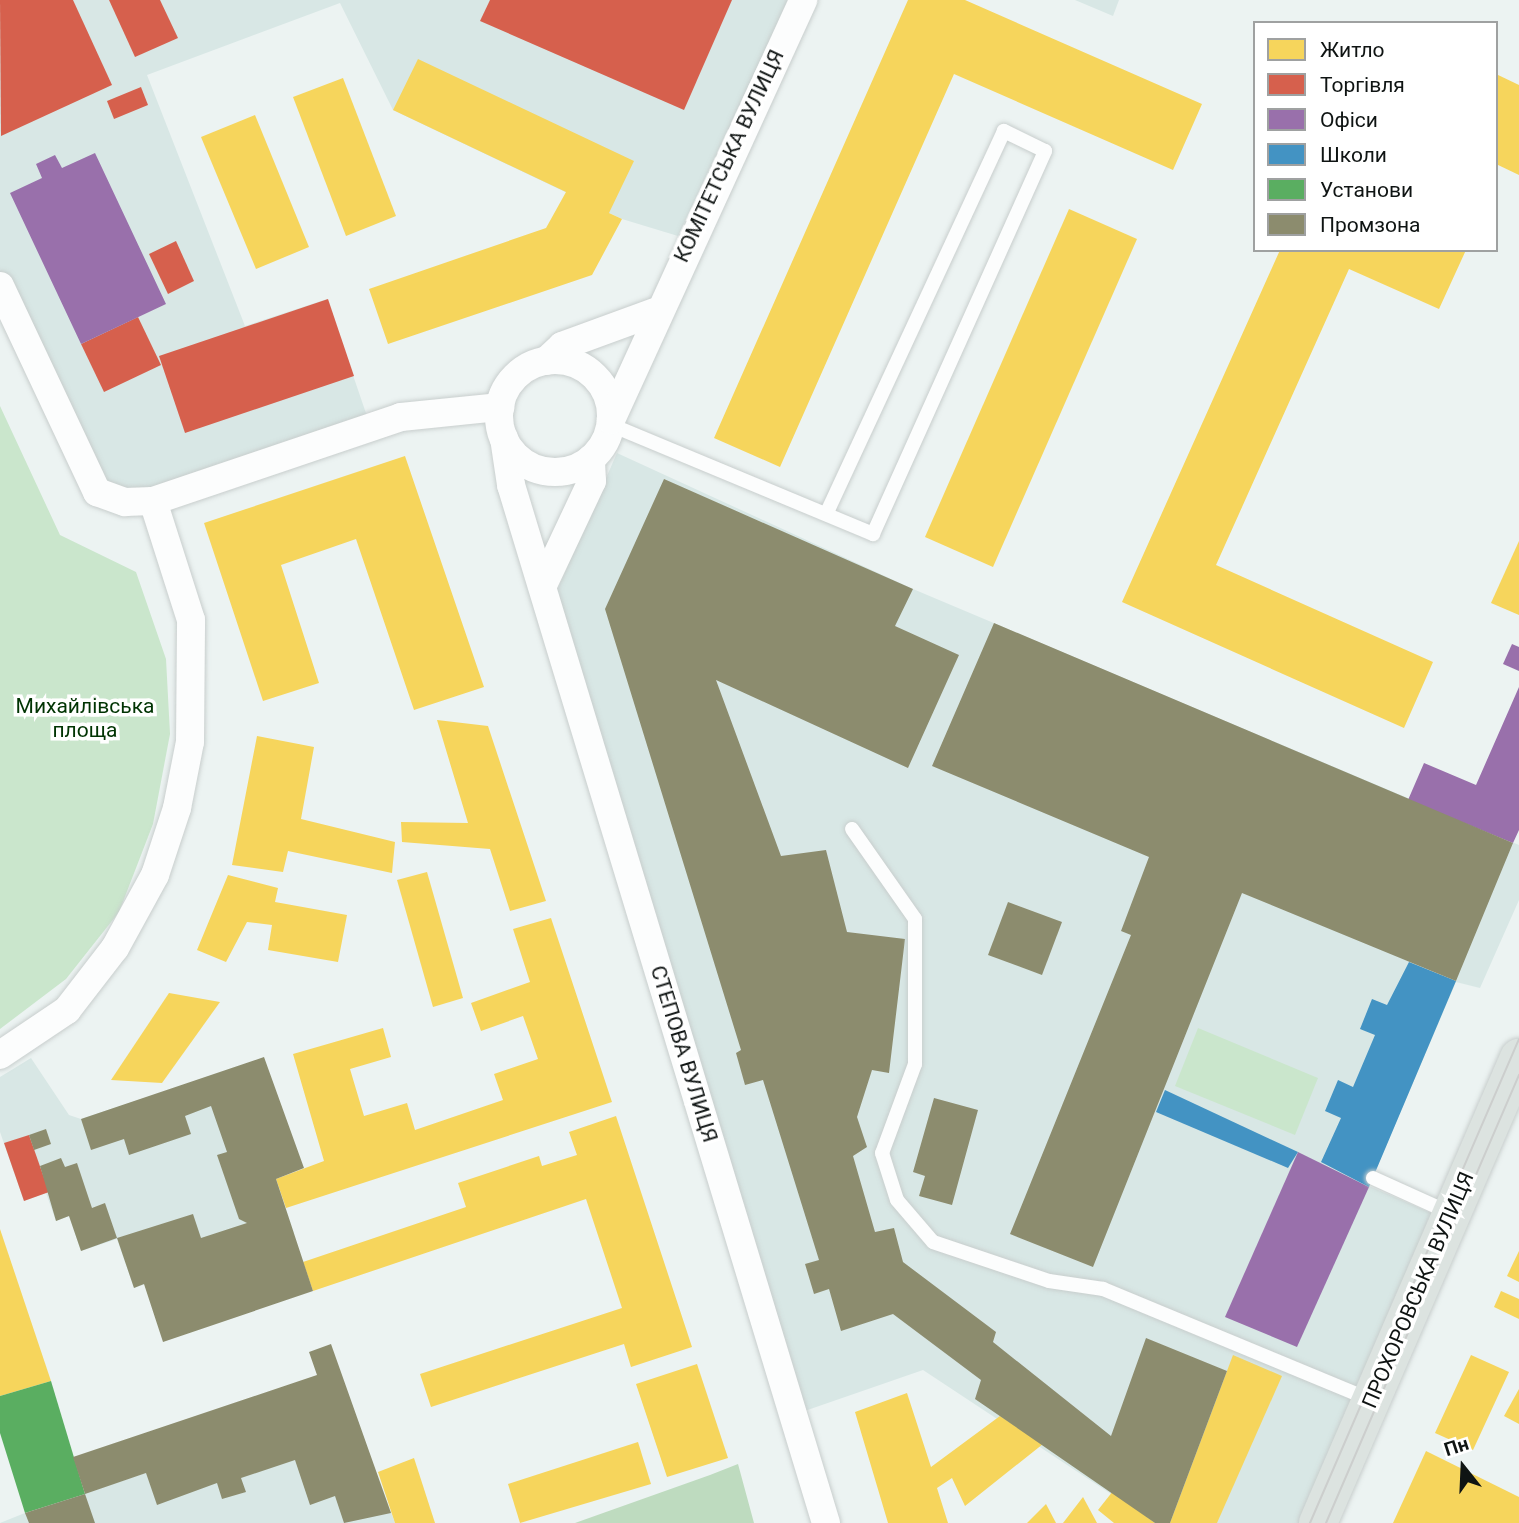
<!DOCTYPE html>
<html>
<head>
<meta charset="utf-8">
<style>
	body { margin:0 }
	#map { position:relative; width:1519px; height:1523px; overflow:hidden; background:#ecf3f2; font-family:Roboto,sans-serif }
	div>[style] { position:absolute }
	.built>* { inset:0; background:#d8e7e5 }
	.green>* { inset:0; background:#cae6cc }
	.forest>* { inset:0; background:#bedbbf }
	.homes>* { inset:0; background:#f6d55c }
	.shops>* { inset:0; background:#d6604d }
	.offices>* { inset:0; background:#9970ab }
	.schools>* { inset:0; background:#4393c3 }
	.public>* { inset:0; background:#5aae61 }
	.industry>* { inset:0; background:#8c8c6e }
	.roads { filter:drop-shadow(0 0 2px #c8cecd) drop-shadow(0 0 2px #c8cecd) }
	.lane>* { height:14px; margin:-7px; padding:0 7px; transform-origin:7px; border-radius:7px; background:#fcfdfd }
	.street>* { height:28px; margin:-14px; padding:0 14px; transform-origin:14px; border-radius:14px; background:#fcfdfd }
	.street>.ring { margin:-14px; padding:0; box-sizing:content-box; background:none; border:28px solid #fcfdfd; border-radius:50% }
	.primary>* { height:38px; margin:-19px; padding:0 19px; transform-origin:19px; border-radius:19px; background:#dce3e0 }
	.tram>* { height:2px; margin:-1px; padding:0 1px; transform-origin:1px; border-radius:1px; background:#cccecd }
	span { translate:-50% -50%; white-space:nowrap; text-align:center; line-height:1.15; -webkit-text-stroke:7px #fff; paint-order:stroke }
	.street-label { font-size:21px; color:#0f1413 }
	.park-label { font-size:21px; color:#013403 }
	.legend { position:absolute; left:1253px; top:21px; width:245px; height:231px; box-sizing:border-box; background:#fff; border:2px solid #9fa1a1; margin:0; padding:9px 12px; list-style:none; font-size:21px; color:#0f1413 }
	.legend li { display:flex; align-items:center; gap:14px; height:35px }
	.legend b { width:35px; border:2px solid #9fa1a1 }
	.north { position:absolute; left:1428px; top:1432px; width:70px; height:70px; -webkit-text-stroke:5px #fff; paint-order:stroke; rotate:342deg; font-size:19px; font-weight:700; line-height:28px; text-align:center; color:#0f1413 }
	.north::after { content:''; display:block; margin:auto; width:24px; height:32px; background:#0f1413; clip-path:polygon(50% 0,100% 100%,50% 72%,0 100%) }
</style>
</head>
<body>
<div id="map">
	<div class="built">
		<i style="clip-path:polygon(0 0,789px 0,678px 236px,622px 219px,393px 110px,340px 3px,147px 75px,245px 326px,327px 299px,370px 425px,153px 499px,99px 491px,0 280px)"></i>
		<i style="clip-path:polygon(1075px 0,1119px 0,1113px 16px)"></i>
		<i style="clip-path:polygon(617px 453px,913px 589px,1519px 845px,1519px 900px,1480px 988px,1456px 982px,1369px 1186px,1438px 1216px,1305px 1523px,1155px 1523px,923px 1370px,796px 1414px,552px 602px)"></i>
		<i style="clip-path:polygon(31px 1058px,69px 1115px,81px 1119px,238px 1067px,294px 1233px,134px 1288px,117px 1239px,81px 1251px,69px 1216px,56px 1221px,46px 1193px,24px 1201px,0 1132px,0 1077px)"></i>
		<i style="clip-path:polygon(351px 1405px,395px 1523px,0 1523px,25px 1513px)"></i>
	</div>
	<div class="green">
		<i style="clip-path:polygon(0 406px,60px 535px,136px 572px,166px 659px,170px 734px,153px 824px,119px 912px,66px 979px,0 1029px)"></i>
		<i style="clip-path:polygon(1198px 1028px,1318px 1078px,1295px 1135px,1175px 1086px)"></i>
	</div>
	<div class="forest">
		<i style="clip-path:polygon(738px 1464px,754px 1523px,575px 1523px,710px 1475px)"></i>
	</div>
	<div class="homes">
		<i style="clip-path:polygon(908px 0,965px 0,1202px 104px,1173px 170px,954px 74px,780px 467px,714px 438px)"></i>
		<i style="clip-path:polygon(418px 59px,634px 161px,609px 213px,622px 219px,592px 275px,388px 344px,369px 289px,546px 228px,566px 192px,393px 110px)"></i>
		<i style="clip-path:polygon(1496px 74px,1519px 85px,1519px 175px,1496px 164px)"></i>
		<i style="clip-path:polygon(343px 78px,396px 216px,346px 236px,293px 97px)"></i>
		<i style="clip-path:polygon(255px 115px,309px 247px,256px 269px,201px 137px)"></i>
		<i style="clip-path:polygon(1069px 209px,1137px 239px,993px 567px,925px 537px)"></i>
		<i style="clip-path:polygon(1280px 250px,1466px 250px,1439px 309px,1349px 269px,1216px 565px,1433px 662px,1404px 728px,1122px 602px)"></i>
		<i style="clip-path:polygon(405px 456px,484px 687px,414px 710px,356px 539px,281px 565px,319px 683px,263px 701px,204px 523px)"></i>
		<i style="clip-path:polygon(1519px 541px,1519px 615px,1491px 603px)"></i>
		<i style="clip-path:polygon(437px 720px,488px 726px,546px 901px,510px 911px,490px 849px,402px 842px,401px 822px,468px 823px)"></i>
		<i style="clip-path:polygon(257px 736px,314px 747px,301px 819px,395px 842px,392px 873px,288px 851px,283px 872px,232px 865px)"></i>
		<i style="clip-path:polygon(427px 872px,463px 998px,433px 1007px,397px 880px)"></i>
		<i style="clip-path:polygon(228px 875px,278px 888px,275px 902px,347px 915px,338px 962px,268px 950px,272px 925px,247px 922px,226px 962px,197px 950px)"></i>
		<i style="clip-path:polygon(551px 918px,612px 1102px,286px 1208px,276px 1179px,324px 1161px,293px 1054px,383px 1028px,391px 1057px,350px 1069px,364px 1116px,407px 1103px,415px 1130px,503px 1100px,494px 1074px,538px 1059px,523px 1016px,481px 1031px,471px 1003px,530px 982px,513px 929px)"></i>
		<i style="clip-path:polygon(169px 993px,220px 1002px,162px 1083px,111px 1080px)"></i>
		<i style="clip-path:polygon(616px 1116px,692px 1347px,631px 1367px,624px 1344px,431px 1407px,420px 1374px,622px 1308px,586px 1199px,313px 1291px,303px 1262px,466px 1207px,458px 1183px,539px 1156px,542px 1166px,577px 1155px,569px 1132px)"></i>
		<i style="clip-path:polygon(0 1229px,51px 1381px,0 1396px)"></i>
		<i style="clip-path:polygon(1519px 1251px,1519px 1282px,1507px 1276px)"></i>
		<i style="clip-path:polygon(1501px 1291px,1519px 1299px,1519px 1319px,1494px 1307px)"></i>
		<i style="clip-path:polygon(1233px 1355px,1282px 1376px,1217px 1523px,1170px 1523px)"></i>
		<i style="clip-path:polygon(1471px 1355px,1509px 1372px,1473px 1450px,1435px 1433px)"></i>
		<i style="clip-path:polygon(697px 1364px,728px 1458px,667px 1477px,636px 1384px)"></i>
		<i style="clip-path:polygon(1519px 1389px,1519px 1424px,1504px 1416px)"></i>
		<i style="clip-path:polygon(907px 1393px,931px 1467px,1000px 1416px,1043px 1444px,965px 1506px,952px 1478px,937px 1488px,948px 1523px,888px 1523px,855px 1412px)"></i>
		<i style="clip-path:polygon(638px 1442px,651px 1484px,520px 1523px,508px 1484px)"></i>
		<i style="clip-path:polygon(1426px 1451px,1519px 1497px,1519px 1523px,1393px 1523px)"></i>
		<i style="clip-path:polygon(414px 1458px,435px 1523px,395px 1523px,378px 1472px)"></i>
		<i style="clip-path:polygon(1113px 1491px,1123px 1499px,1155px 1523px,1114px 1523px,1098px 1510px)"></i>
		<i style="clip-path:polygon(1083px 1497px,1097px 1523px,1063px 1523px)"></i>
		<i style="clip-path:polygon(1046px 1504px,1056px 1523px,1027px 1523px)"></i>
	</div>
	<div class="shops">
		<i style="clip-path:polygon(0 0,73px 0,112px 85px,1px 136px)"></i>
		<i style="clip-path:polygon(109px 0,160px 0,178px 38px,135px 57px)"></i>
		<i style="clip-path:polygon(490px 0,732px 0,684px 110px,480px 21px)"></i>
		<i style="clip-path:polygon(141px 87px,148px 105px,114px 119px,107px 101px)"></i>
		<i style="clip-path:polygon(176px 241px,194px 281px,168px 294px,149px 254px)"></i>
		<i style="clip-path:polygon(328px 299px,354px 376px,185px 433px,159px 356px)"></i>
		<i style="clip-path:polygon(138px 317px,161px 365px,104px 392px,81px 344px)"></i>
		<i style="clip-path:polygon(29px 1135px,49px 1192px,24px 1201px,4px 1143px)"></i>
	</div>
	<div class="offices">
		<i style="clip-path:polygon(95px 153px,166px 304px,81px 344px,10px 193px,42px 178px,36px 164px,55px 155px,62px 168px)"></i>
		<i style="clip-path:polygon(1512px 644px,1519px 647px,1519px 671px,1503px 664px)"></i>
		<i style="clip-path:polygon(1519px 687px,1519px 830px,1513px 843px,1408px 800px,1424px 763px,1476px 785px)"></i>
		<i style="clip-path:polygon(1298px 1152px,1369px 1187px,1297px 1347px,1225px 1317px)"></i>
	</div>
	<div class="schools">
		<i style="clip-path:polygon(1409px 962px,1456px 981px,1369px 1187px,1321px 1162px,1341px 1118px,1325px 1111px,1338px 1080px,1353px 1087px,1375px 1035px,1360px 1029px,1372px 999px,1387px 1005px)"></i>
		<i style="clip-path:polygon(1165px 1090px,1298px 1152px,1288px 1168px,1156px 1112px)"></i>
	</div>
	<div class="public">
		<i style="clip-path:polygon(51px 1381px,85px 1494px,25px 1513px,0 1433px,0 1396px)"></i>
	</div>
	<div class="industry">
		<i style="clip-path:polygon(664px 479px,913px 589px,895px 626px,959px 655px,908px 768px,716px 680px,781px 856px,826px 850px,847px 932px,905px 939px,889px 1073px,872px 1070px,857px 1117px,867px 1147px,853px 1156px,875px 1232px,894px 1228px,903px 1262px,996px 1332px,993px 1342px,1111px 1436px,1146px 1338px,1227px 1371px,1170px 1523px,1155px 1523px,975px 1399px,981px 1380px,893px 1314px,841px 1331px,829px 1289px,814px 1294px,805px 1264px,819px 1260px,763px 1080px,745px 1085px,736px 1053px,741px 1050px,605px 609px)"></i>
		<i style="clip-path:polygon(994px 623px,1513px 843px,1456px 981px,1242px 893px,1093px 1267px,1010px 1234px,1131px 935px,1121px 931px,1149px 857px,932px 766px)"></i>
		<i style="clip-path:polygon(1008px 902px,1062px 922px,1042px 975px,988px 955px)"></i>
		<i style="clip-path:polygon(264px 1057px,304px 1168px,276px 1179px,313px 1291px,163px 1342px,144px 1284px,134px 1288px,117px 1238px,81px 1251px,69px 1216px,56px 1221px,40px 1166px,61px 1158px,65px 1167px,77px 1163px,92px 1208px,105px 1203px,117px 1238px,193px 1214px,201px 1238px,247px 1223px,239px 1219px,217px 1155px,227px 1152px,211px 1106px,185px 1116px,191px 1134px,129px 1155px,124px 1139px,91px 1150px,81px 1119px)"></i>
		<i style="clip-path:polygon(934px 1098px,978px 1110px,952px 1205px,919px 1196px,925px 1176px,913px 1172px)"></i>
		<i style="clip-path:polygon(46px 1129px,51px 1144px,34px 1150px,29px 1135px)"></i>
		<i style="clip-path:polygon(331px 1344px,391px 1513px,344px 1523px,335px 1496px,310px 1505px,295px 1460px,241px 1478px,246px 1492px,222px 1499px,217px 1483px,157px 1505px,146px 1473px,85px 1494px,73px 1457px,317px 1375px,309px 1352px)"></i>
		<i style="clip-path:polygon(85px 1494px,95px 1523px,29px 1523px,25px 1513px)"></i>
	</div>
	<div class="roads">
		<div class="lane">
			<i style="left:611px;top:425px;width:284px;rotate:22.6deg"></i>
			<i style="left:873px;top:534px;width:420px;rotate:-65.8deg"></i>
			<i style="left:1045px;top:151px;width:46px;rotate:-154deg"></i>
			<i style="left:1004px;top:131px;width:422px;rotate:114.9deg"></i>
			<i style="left:852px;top:829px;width:110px;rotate:55deg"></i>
			<i style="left:915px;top:919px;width:145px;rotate:90deg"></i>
			<i style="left:915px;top:1064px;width:95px;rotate:110.3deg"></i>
			<i style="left:882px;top:1153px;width:49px;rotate:72.3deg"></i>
			<i style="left:897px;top:1200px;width:55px;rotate:49.4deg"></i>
			<i style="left:933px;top:1242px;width:122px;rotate:18.6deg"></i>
			<i style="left:1049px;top:1281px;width:55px;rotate:8.4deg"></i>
			<i style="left:1103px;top:1289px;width:290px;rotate:22.5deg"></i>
			<i style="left:1373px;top:1178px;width:85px;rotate:24.4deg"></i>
		</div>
		<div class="street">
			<i style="left:0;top:286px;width:228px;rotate:64.8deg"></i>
			<i style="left:97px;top:492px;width:30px;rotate:20deg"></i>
			<i style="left:125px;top:502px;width:28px;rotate:-2deg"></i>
			<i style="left:153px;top:501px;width:262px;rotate:-18.7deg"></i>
			<i style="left:401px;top:417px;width:100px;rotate:-5.8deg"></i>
			<i class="ring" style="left:499px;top:360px;width:84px;height:84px"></i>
			<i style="left:546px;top:361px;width:22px;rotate:-43deg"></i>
			<i style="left:562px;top:346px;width:99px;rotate:-20.1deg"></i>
			<i style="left:611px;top:420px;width:462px;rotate:-65.4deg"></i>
			<i style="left:504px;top:438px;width:48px;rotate:81.5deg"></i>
			<i style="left:511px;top:485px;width:1085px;rotate:73.12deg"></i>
			<i style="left:543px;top:585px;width:115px;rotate:-64.8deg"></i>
			<i style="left:592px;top:481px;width:22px;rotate:-93deg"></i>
			<i style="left:0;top:1055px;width:81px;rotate:-33.9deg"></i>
			<i style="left:67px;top:1010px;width:78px;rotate:-52.3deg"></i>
			<i style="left:115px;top:948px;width:83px;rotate:-61.3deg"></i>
			<i style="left:155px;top:875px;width:71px;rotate:-71.8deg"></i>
			<i style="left:177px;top:808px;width:67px;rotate:-78.9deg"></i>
			<i style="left:190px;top:742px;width:122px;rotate:-89.5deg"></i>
			<i style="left:191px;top:620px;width:125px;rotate:-107.7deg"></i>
		</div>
		<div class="primary">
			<i style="left:1318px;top:1523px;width:507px;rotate:-66.62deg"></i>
		</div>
	</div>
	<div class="tram">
		<i style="left:1310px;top:1523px;width:527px;rotate:-66.64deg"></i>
		<i style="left:1326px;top:1523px;width:488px;rotate:-66.7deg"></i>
	</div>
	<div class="street-label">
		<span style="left:729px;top:156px;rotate:-65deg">КОМІТЕТСЬКА ВУЛИЦЯ</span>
		<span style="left:684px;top:1054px;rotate:73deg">СТЕПОВА ВУЛИЦЯ</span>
		<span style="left:1418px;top:1290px;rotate:-67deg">ПРОХОРОВСЬКА ВУЛИЦЯ</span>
	</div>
	<div class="park-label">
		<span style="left:85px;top:718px">Михайлівська<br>площа</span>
	</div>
	<ul class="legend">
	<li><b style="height:19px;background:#f6d55c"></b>Житло</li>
	<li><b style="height:19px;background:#d6604d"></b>Торгівля</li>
	<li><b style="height:19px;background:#9970ab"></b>Офіси</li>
	<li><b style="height:19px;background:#4393c3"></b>Школи</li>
	<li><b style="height:19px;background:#5aae61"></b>Установи</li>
	<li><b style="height:19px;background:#8c8c6e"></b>Промзона</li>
	</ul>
	<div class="north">Пн</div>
</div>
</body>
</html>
